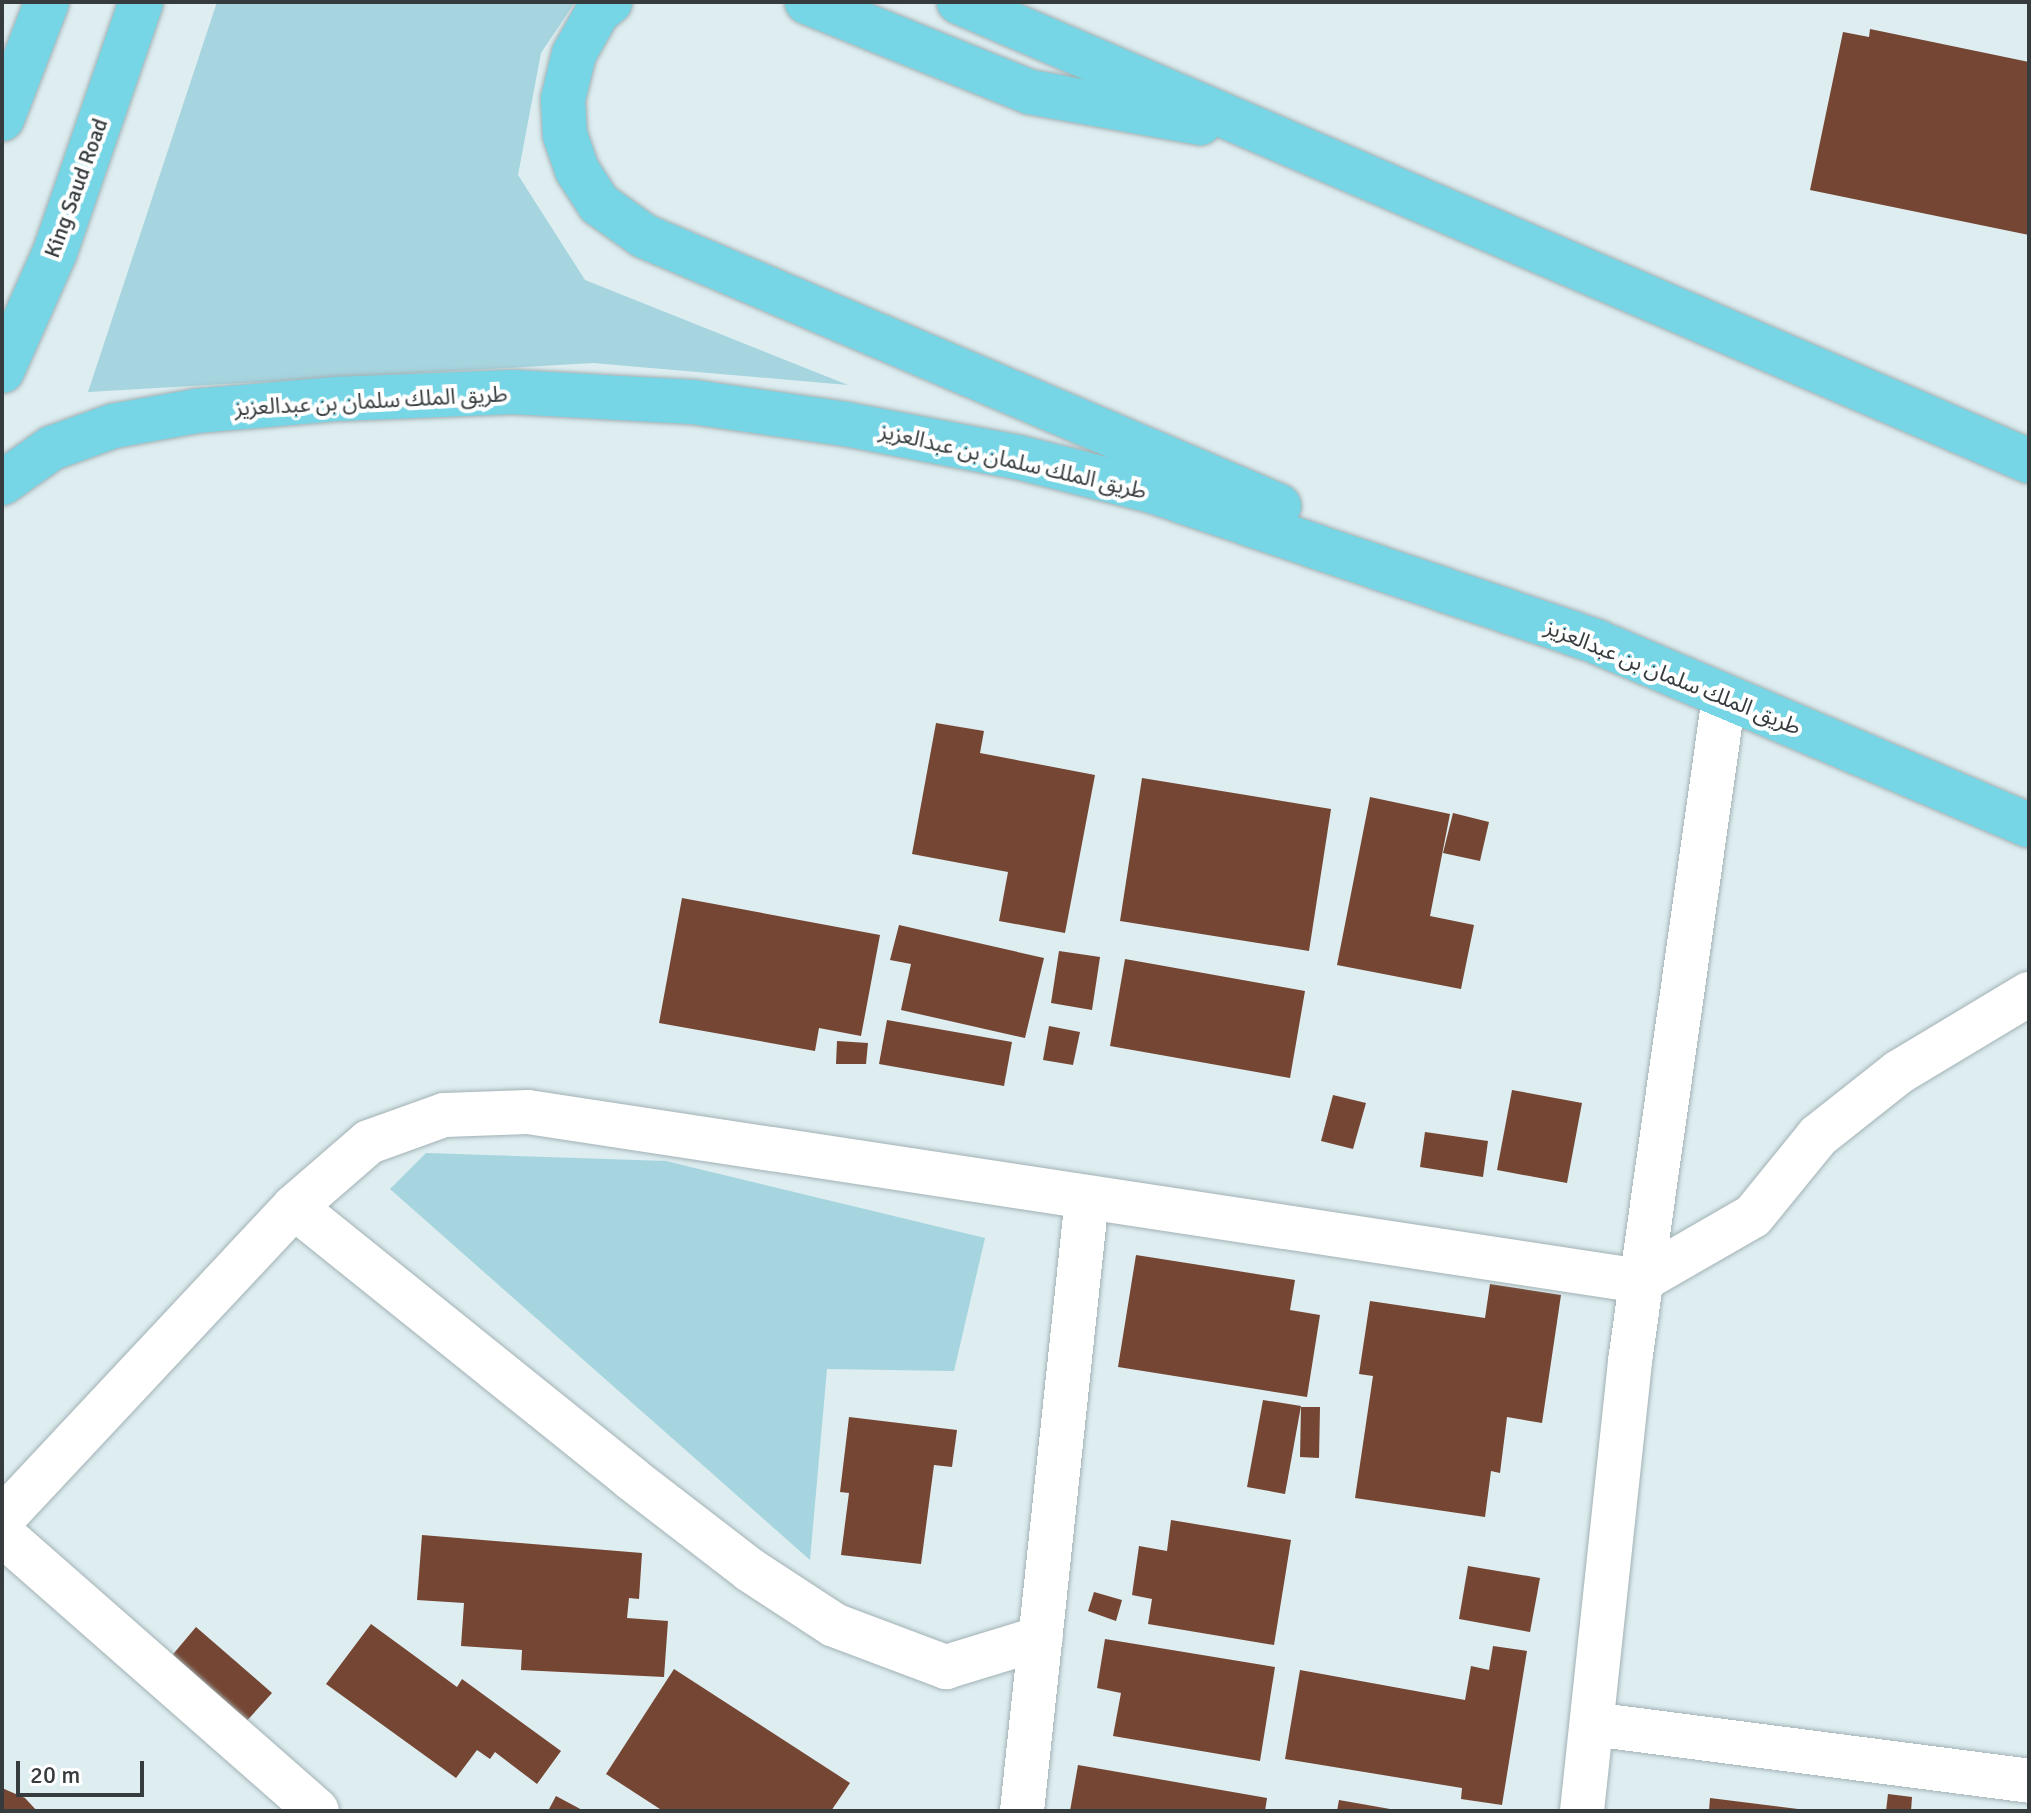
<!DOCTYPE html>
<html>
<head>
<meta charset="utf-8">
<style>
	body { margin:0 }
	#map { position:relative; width:2031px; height:1813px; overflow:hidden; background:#ddedf0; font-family:Signika,"Noto Sans Arabic",sans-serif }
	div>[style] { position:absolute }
	.green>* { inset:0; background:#a6d4df }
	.building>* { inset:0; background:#754633 }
	.roads { filter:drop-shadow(0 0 2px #a2b1b4) drop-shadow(0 0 2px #a2b1b4) }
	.minor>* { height:44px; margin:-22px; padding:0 22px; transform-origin:22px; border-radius:22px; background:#fff }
	.major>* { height:44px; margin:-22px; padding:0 22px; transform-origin:22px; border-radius:22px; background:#77d6e6 }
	span { translate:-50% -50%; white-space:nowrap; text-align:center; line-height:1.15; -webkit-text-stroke:8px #fff; paint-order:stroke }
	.street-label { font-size:22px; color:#363c3e }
	.frame { position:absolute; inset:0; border:4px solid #363c3e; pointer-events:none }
	.scale { position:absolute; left:16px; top:1761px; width:128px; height:36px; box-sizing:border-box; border:4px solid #363c3e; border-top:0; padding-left:10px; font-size:24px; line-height:28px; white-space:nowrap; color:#363c3e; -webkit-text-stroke:6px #fff; paint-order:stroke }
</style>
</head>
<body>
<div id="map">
	<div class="green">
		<i style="clip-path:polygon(217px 2px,575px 2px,541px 53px,518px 175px,585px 280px,848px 385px,593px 363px,88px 392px)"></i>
		<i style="clip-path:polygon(426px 1153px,666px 1161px,985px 1238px,954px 1371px,827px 1369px,810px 1560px,390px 1189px)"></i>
	</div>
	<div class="building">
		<i style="clip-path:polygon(1870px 29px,2029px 62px,2029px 235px,1810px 190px,1843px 32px,1869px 37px)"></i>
		<i style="clip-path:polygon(936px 723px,984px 731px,980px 753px,1095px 775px,1065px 933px,999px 921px,1008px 872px,912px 854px)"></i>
		<i style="clip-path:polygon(1142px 778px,1331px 809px,1309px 951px,1120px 921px)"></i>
		<i style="clip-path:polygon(1370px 797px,1450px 814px,1430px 916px,1474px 925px,1461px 989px,1337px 965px)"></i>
		<i style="clip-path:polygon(1453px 813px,1489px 822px,1480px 861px,1443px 853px)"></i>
		<i style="clip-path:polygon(682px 898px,880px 935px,861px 1036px,819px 1028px,815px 1051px,659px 1023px)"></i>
		<i style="clip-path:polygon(899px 925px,1044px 958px,1025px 1038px,901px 1010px,911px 964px,890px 960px)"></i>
		<i style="clip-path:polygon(1059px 951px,1100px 957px,1092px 1010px,1051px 1003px)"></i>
		<i style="clip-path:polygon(1125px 959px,1305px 991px,1290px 1078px,1110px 1046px)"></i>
		<i style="clip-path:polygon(887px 1020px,1012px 1042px,1004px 1086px,879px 1064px)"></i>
		<i style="clip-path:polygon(1049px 1026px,1080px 1032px,1073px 1065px,1043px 1060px)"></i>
		<i style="clip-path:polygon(837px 1041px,868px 1043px,866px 1064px,836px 1064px)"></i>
		<i style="clip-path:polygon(1512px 1090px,1582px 1103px,1567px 1183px,1497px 1170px)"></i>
		<i style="clip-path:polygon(1333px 1095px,1366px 1103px,1353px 1149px,1321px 1141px)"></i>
		<i style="clip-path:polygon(1425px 1132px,1488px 1141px,1483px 1177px,1420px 1167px)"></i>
		<i style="clip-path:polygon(1136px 1255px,1295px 1280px,1290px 1310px,1320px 1315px,1307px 1397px,1118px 1367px)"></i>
		<i style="clip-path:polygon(1490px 1284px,1561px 1295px,1542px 1423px,1507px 1417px,1500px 1473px,1491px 1471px,1485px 1517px,1355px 1498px,1373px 1376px,1359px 1374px,1370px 1301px,1485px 1318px)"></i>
		<i style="clip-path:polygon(1263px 1400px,1301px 1406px,1285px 1494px,1247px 1487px)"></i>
		<i style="clip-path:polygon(1301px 1407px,1320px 1407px,1319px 1458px,1300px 1457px)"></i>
		<i style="clip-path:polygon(849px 1417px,957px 1430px,952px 1467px,934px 1465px,921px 1564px,841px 1555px,849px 1493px,840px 1492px)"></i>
		<i style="clip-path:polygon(1171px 1520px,1291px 1540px,1274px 1645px,1148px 1624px,1152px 1599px,1132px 1595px,1139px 1546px,1167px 1551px)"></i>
		<i style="clip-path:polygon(422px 1535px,642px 1553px,639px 1599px,629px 1598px,627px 1618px,668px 1621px,664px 1677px,521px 1670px,522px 1650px,461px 1646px,464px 1603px,417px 1600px)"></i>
		<i style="clip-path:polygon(1468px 1566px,1540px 1578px,1530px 1632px,1459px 1619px)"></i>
		<i style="clip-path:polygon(1094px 1592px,1122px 1600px,1116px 1621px,1088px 1611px)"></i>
		<i style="clip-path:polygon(371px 1624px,457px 1687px,462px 1679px,561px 1751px,537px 1784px,495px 1752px,490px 1759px,477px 1750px,456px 1778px,326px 1684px)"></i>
		<i style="clip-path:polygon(196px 1627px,272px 1693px,243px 1725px,169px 1659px)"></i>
		<i style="clip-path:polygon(1105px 1639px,1275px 1667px,1260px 1761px,1113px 1736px,1121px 1693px,1097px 1688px)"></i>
		<i style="clip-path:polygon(1493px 1646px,1527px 1651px,1502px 1805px,1461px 1799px,1462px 1788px,1285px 1759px,1300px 1670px,1465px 1700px,1471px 1666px,1489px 1670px)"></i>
		<i style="clip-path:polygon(674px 1669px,850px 1783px,831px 1811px,663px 1811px,606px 1774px)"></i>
		<i style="clip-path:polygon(1078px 1765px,1267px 1798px,1265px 1811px,1070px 1811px)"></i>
		<i style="clip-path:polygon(2px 1788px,25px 1798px,37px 1811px,2px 1811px)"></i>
		<i style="clip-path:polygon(1888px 1794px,1912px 1797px,1911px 1811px,1886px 1811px)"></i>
		<i style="clip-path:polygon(556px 1796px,584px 1811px,548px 1811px)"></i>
		<i style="clip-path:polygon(1710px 1798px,1798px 1809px,1798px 1811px,1709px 1811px)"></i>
		<i style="clip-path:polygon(1339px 1800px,1390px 1809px,1389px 1811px,1337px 1811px)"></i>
	</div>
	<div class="roads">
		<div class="minor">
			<i style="left:294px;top:1207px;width:434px;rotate:38.8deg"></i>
			<i style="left:632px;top:1479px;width:149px;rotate:37.6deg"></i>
			<i style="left:750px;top:1570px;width:100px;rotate:33.2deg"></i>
			<i style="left:834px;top:1625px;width:120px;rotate:20.6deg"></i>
			<i style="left:946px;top:1667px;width:99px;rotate:-17deg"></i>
			<i style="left:2px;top:1519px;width:427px;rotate:-46.9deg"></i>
			<i style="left:294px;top:1207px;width:99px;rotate:-40.9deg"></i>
			<i style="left:369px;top:1142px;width:80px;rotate:-19.8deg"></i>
			<i style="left:444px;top:1115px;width:84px;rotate:-2deg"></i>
			<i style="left:528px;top:1112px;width:1125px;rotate:8.64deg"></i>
			<i style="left:1640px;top:1281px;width:130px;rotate:-29.9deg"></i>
			<i style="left:1753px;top:1216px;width:103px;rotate:-50.9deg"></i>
			<i style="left:1818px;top:1136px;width:103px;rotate:-38.3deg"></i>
			<i style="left:1899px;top:1072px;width:152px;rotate:-31deg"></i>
			<i style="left:2px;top:1534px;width:419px;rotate:41.3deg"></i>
			<i style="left:1592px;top:1724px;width:441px;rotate:7.4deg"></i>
			<i style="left:1022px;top:1811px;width:616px;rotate:-83.95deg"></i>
			<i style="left:1582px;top:1811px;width:453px;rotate:-83.9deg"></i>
			<i style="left:1630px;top:1361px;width:671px;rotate:-81.94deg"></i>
		</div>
		<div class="major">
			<i style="left:610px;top:2px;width:17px;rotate:140deg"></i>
			<i style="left:597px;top:13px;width:47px;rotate:119.3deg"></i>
			<i style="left:574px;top:54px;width:46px;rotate:103.7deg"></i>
			<i style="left:563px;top:99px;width:36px;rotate:87deg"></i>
			<i style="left:565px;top:135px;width:37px;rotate:71deg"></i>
			<i style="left:577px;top:170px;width:40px;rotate:57.1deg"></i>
			<i style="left:599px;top:204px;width:55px;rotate:35.4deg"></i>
			<i style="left:644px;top:236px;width:690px;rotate:23.04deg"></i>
			<i style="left:807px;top:2px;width:240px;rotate:22deg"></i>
			<i style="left:1030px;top:92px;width:173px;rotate:10.3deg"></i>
			<i style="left:959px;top:2px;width:1164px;rotate:23.22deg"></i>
			<i style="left:2px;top:119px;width:125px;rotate:-69deg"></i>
			<i style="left:2px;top:371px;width:130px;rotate:-66deg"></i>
			<i style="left:55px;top:252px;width:264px;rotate:-71deg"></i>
			<i style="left:2px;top:483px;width:61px;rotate:-35deg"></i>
			<i style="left:52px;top:448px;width:65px;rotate:-19.8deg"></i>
			<i style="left:113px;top:426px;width:84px;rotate:-10.2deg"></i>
			<i style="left:196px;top:411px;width:142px;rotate:-4.9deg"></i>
			<i style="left:337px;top:399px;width:176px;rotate:-2.3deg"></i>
			<i style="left:513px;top:392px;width:180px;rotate:3.2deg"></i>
			<i style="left:693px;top:402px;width:154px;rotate:8.2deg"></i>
			<i style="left:845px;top:424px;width:175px;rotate:10.9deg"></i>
			<i style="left:1017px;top:457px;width:139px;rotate:14.1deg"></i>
			<i style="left:1152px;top:491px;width:470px;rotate:18.7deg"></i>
			<i style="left:1597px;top:642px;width:469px;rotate:23deg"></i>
		</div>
	</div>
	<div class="street-label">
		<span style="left:76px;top:188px;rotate:-70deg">King Saud Road</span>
		<span style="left:371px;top:401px;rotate:-3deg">طريق الملك سلمان بن عبدالعزيز</span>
		<span style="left:1013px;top:461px;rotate:13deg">طريق الملك سلمان بن عبدالعزيز</span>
		<span style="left:1673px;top:677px;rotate:22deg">طريق الملك سلمان بن عبدالعزيز</span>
	</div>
	<div class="frame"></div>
	<div class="scale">20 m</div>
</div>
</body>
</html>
